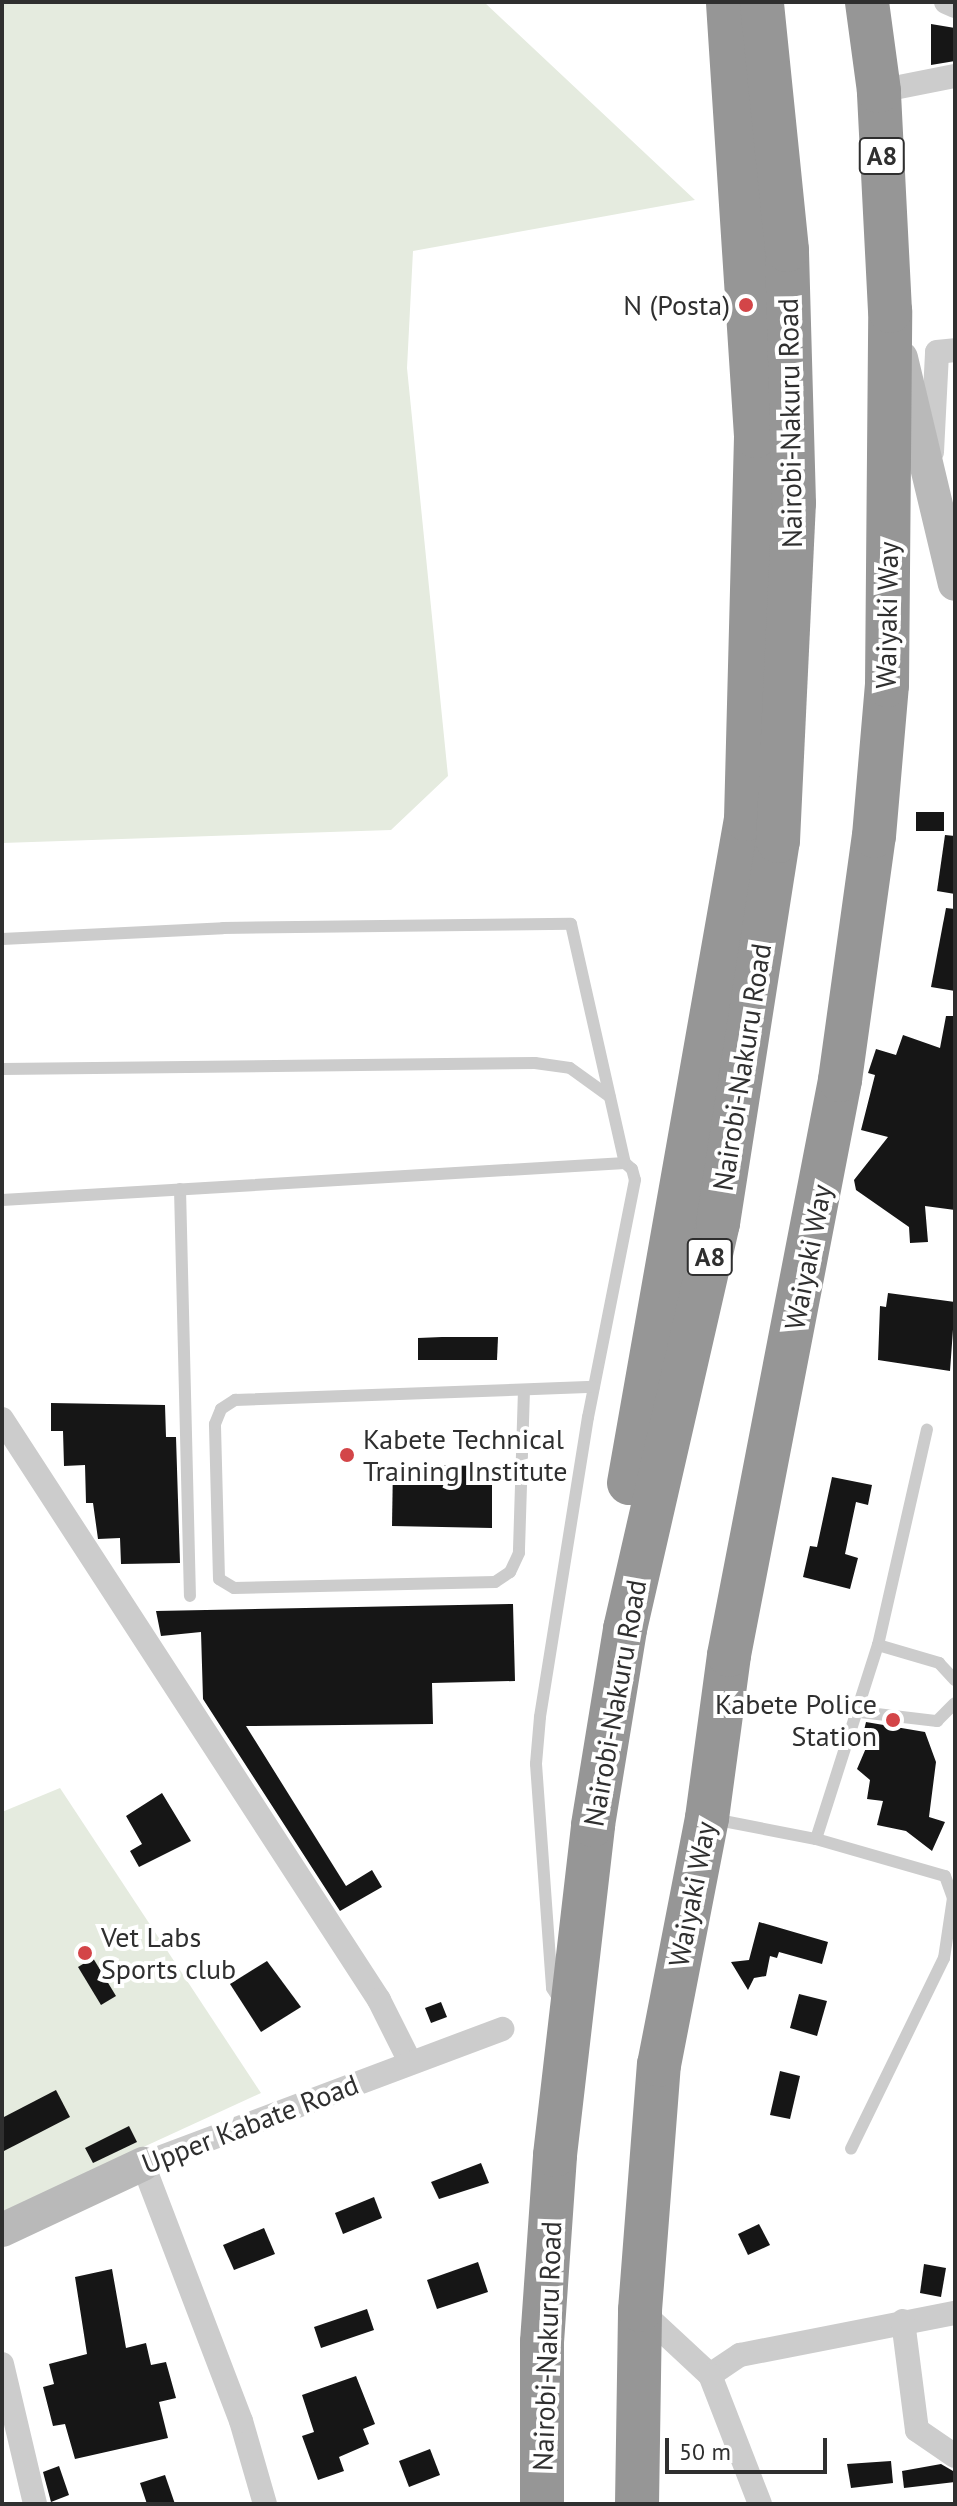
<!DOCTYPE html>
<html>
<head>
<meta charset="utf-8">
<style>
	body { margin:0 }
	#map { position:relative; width:957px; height:2506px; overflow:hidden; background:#fff; font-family:"PT Sans",sans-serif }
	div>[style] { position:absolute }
	.green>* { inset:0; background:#e5ebdf }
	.building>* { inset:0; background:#161616 }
	.lane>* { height:12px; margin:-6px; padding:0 6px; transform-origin:6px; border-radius:6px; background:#ccc }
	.street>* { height:24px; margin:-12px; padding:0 12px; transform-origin:12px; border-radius:12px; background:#ccc }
	.secondary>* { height:34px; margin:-17px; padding:0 17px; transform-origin:17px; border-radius:17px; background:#b9b9b9 }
	.highway>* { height:44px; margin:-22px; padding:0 22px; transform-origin:22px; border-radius:22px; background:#969696 }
	.dots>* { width:22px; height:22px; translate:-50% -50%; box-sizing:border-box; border:4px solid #fff; border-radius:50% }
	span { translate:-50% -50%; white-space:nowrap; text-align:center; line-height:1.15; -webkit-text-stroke:8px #fff; paint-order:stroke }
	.shield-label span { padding:2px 6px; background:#fff; border:2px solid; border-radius:6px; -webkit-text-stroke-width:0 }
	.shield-label { font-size:26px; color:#2f2f2f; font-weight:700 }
	.poi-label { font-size:28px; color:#2f2f2f }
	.right { translate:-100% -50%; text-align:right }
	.left { translate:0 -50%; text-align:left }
	.street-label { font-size:28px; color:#2f2f2f }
	.frame { position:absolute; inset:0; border:4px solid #2f2f2f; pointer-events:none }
	.scale { position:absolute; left:665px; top:2438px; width:162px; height:36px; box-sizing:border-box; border:4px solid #2f2f2f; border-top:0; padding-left:10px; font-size:24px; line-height:28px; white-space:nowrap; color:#2f2f2f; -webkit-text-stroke:6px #fff; paint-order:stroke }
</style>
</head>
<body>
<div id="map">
	<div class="green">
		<i style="clip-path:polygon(2px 2px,484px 2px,695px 200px,413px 251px,407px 368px,448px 776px,391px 830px,2px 843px)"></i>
		<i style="clip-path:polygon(60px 1788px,261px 2093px,2px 2212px,2px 1812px)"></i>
	</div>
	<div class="building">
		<i style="clip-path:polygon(931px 24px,955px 28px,955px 61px,931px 65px)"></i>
		<i style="clip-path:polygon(916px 812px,944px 812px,944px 831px,916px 831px)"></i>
		<i style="clip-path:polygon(945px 835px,955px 836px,955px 894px,937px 891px)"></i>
		<i style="clip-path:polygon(946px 908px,955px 909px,955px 991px,931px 987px)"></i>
		<i style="clip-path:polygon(946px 1016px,955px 1016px,955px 1210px,925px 1206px,928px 1242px,910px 1243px,909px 1227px,856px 1190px,854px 1180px,888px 1137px,861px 1130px,875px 1075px,868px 1073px,876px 1049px,896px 1055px,903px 1035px,940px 1048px)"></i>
		<i style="clip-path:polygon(888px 1293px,955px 1302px,950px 1371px,878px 1360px,880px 1306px,886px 1307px)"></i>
		<i style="clip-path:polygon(442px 1337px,498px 1337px,497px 1360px,418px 1360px,418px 1338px)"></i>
		<i style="clip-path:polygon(51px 1403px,165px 1405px,166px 1437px,176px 1437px,180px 1563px,121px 1564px,120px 1538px,98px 1539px,93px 1503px,86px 1503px,85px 1465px,64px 1466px,63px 1431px,51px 1431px)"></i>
		<i style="clip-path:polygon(393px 1465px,492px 1466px,492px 1528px,392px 1526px)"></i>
		<i style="clip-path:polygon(832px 1477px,872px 1485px,868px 1505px,856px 1502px,845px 1554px,858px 1558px,850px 1589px,803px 1577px,810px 1546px,817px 1547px)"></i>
		<i style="clip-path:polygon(513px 1604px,515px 1681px,432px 1683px,433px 1724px,246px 1726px,346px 1886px,372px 1870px,382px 1887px,340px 1911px,203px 1699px,201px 1632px,161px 1636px,156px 1611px)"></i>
		<i style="clip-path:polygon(866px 1722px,925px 1732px,936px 1762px,929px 1817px,945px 1822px,932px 1851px,906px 1831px,877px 1825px,883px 1801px,867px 1799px,870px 1780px,857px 1769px,866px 1748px,860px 1747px)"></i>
		<i style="clip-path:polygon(162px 1793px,191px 1841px,139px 1867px,130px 1851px,142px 1844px,126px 1816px)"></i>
		<i style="clip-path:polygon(759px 1922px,828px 1942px,822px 1964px,779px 1952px,777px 1958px,770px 1956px,766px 1976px,754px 1978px,748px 1990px,731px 1962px,749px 1960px)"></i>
		<i style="clip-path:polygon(93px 1958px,116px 1996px,101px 2005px,78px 1967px)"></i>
		<i style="clip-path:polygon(267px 1961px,301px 2007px,261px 2032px,230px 1984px)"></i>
		<i style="clip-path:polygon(799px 1994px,827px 2001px,817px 2036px,790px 2028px)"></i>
		<i style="clip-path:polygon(441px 2002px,447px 2017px,431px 2023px,425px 2008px)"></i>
		<i style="clip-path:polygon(780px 2071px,800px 2076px,790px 2119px,770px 2115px)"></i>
		<i style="clip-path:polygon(56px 2090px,70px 2117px,2px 2152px,2px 2118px)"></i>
		<i style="clip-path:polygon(129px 2126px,137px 2142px,93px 2163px,85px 2148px)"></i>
		<i style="clip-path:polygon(481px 2163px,489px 2183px,439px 2199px,431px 2182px)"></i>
		<i style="clip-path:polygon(374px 2197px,382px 2218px,343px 2234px,335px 2213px)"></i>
		<i style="clip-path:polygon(759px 2224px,770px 2245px,748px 2255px,738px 2234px)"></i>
		<i style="clip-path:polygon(264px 2228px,275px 2254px,234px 2270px,223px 2245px)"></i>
		<i style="clip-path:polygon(478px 2262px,488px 2292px,437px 2309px,427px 2280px)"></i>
		<i style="clip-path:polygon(924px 2264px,946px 2268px,941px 2297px,920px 2293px)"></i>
		<i style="clip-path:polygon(112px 2269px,126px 2348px,146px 2343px,151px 2365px,166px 2362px,176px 2398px,159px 2402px,168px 2438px,75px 2459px,65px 2424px,53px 2426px,43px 2387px,54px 2384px,49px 2364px,87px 2354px,75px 2277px)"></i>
		<i style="clip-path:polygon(367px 2309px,374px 2330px,321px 2348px,314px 2327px)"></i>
		<i style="clip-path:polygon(356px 2376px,375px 2424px,363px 2429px,369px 2444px,339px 2457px,344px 2471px,318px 2480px,302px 2436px,314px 2432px,302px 2395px)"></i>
		<i style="clip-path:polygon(430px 2449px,440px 2475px,409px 2487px,399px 2461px)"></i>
		<i style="clip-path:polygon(891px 2461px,893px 2483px,851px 2488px,847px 2464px)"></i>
		<i style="clip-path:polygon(941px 2464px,953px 2471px,955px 2482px,904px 2488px,902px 2471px)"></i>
		<i style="clip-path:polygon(59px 2466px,69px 2495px,51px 2502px,43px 2472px)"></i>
		<i style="clip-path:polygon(165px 2475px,175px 2504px,147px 2504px,140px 2483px)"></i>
	</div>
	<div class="lane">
		<i style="left:2px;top:939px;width:221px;rotate:-2.8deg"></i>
		<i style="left:223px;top:928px;width:348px;rotate:-0.7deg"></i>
		<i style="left:571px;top:924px;width:245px;rotate:77.3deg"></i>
		<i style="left:2px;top:1069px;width:533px;rotate:-0.64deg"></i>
		<i style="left:535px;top:1063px;width:35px;rotate:8deg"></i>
		<i style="left:570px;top:1068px;width:49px;rotate:35.9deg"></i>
		<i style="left:180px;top:1189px;width:407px;rotate:88.6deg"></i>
		<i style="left:2px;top:1200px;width:624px;rotate:-3.4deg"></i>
		<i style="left:625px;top:1163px;width:9px;rotate:41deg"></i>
		<i style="left:632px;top:1169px;width:11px;rotate:75deg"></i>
		<i style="left:635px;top:1180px;width:242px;rotate:101.2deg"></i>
		<i style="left:588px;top:1417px;width:304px;rotate:99.1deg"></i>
		<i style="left:540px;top:1717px;width:47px;rotate:94.9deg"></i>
		<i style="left:536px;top:1764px;width:225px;rotate:85.9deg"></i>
		<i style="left:552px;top:1988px;width:15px;rotate:58deg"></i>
		<i style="left:524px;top:1390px;width:163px;rotate:91.8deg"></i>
		<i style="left:519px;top:1553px;width:21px;rotate:115deg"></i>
		<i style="left:510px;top:1572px;width:18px;rotate:146deg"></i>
		<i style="left:495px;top:1582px;width:261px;rotate:178.7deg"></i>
		<i style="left:234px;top:1588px;width:17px;rotate:-149deg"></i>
		<i style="left:219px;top:1579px;width:155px;rotate:-91.5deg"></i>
		<i style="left:215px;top:1424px;width:16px;rotate:-68deg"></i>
		<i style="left:221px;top:1409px;width:17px;rotate:-33deg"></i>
		<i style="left:235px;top:1400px;width:359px;rotate:-2.1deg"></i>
		<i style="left:878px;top:1645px;width:64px;rotate:16.4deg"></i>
		<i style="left:939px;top:1663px;width:23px;rotate:47deg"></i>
		<i style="left:860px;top:1712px;width:78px;rotate:6.7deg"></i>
		<i style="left:937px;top:1721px;width:25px;rotate:-45deg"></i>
		<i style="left:713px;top:1819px;width:105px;rotate:11deg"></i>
		<i style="left:816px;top:1839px;width:134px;rotate:16deg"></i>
		<i style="left:945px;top:1876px;width:23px;rotate:70deg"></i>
		<i style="left:953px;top:1898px;width:61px;rotate:98.5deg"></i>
		<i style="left:944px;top:1958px;width:212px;rotate:116deg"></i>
		<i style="left:816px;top:1839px;width:204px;rotate:-72.3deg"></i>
		<i style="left:878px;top:1645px;width:221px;rotate:-77.2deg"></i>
	</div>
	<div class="street">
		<i style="left:946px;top:2px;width:10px;rotate:24deg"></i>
		<i style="left:879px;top:91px;width:77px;rotate:-11.2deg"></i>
		<i style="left:932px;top:452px;width:100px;rotate:-87.1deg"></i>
		<i style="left:937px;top:352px;width:18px;rotate:-6deg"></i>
		<i style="left:2px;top:1419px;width:693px;rotate:57.02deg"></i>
		<i style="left:379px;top:2000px;width:69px;rotate:63.4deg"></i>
		<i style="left:640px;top:2310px;width:96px;rotate:42.9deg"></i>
		<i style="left:710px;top:2375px;width:36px;rotate:-34deg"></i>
		<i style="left:740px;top:2355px;width:219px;rotate:-11.1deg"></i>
		<i style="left:903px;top:2321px;width:110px;rotate:82.7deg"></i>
		<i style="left:917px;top:2430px;width:46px;rotate:34.4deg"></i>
		<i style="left:2px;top:2364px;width:144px;rotate:76.7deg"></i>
		<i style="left:710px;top:2375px;width:138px;rotate:68.8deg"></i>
		<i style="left:265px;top:2504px;width:86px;rotate:-106.1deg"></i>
		<i style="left:241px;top:2421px;width:275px;rotate:-110.9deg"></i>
		<i style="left:143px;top:2164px;width:384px;rotate:-20.6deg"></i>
	</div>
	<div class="secondary">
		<i style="left:901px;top:358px;width:232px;rotate:76.6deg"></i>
		<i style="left:2px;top:2230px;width:156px;rotate:-25.1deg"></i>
	</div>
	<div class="highway">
		<i style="left:629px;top:1483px;width:674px;rotate:-80.01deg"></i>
		<i style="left:746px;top:819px;width:383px;rotate:-88.5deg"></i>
		<i style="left:756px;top:436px;width:435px;rotate:-93.7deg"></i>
		<i style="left:542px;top:2504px;width:162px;rotate:-90deg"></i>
		<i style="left:542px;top:2342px;width:187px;rotate:-86deg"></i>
		<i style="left:555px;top:2155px;width:332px;rotate:-83.4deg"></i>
		<i style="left:593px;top:1825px;width:199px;rotate:-80.7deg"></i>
		<i style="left:625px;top:1629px;width:417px;rotate:-77.1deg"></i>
		<i style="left:718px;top:1223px;width:387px;rotate:-81.1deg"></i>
		<i style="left:778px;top:841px;width:338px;rotate:-87.3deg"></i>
		<i style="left:794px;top:503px;width:253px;rotate:-91.6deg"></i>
		<i style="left:787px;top:250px;width:249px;rotate:-95.8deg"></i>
		<i style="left:637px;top:2504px;width:194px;rotate:-89.1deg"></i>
		<i style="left:640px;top:2310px;width:246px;rotate:-85.6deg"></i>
		<i style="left:659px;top:2065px;width:252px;rotate:-79deg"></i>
		<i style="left:707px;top:1818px;width:164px;rotate:-82.3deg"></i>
		<i style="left:729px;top:1655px;width:586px;rotate:-79.07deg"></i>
		<i style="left:840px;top:1080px;width:246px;rotate:-82.1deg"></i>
		<i style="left:874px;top:836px;width:152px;rotate:-85.1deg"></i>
		<i style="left:887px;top:685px;width:374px;rotate:-89.5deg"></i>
		<i style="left:890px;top:311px;width:220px;rotate:-92.9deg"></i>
		<i style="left:879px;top:91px;width:90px;rotate:-97.7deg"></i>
	</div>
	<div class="dots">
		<i style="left:746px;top:305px;background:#d34548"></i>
		<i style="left:347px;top:1455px;background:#d34548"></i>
		<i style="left:893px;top:1720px;background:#d34548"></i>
		<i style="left:85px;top:1953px;background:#d34548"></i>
	</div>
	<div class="shield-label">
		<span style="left:882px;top:156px">A8</span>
		<span style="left:710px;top:1257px">A8</span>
	</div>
	<div class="poi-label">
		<span class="right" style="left:730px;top:305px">N (Posta)</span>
		<span class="left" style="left:363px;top:1455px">Kabete Technical<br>Training Institute</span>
		<span class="right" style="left:877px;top:1720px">Kabete Police<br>Station</span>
		<span class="left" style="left:101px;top:1953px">Vet Labs<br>Sports club</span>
	</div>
	<div class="street-label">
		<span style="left:790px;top:423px;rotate:-91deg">Nairobi-Nakuru Road</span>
		<span style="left:887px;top:615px;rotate:-89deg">Waiyaki Way</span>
		<span style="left:742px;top:1067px;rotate:-81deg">Nairobi-Nakuru Road</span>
		<span style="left:808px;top:1257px;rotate:-79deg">Waiyaki Way</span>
		<span style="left:615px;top:1703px;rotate:-80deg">Nairobi-Nakuru Road</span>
		<span style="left:692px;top:1894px;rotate:-79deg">Waiyaki Way</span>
		<span style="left:250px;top:2124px;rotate:-21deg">Upper Kabate Road</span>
		<span style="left:547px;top:2346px;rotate:-88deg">Nairobi-Nakuru Road</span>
	</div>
	<div class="frame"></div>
	<div class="scale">50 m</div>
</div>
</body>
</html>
